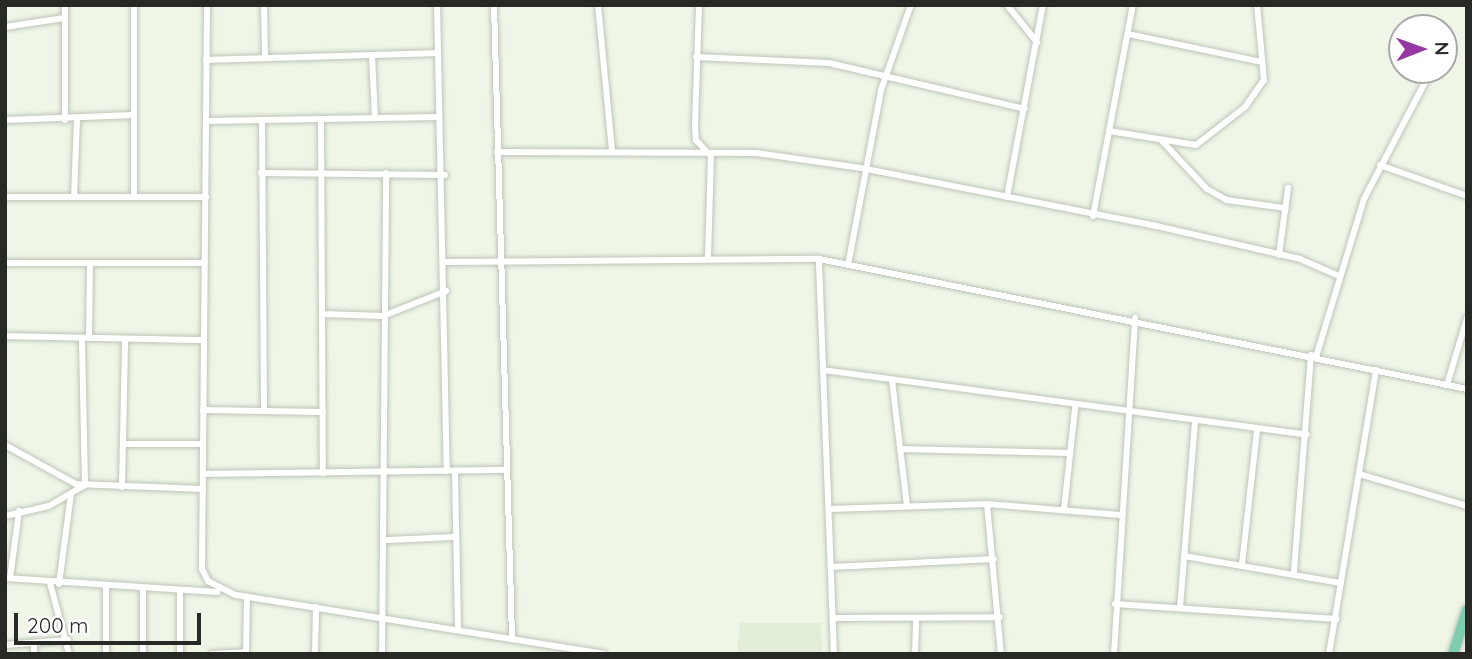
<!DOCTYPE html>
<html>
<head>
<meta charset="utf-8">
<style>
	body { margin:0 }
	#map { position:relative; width:1472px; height:659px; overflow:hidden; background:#eff6e8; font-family:Quicksand,sans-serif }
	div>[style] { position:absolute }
	.built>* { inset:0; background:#e3eed9 }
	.roads { filter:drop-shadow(0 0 2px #bec5b8) drop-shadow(0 0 2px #bec5b8) }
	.street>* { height:6px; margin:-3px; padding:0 3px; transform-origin:3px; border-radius:3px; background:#fff }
	.primary>* { height:10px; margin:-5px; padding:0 5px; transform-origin:5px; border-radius:5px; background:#7eceaf }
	span { translate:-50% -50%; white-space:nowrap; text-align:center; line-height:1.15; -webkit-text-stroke:5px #fff; paint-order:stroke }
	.frame { position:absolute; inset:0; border:7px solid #272924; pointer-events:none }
	.north { position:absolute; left:1388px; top:14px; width:70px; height:70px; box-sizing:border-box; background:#fff; border:2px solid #a9a9a7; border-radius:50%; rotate:89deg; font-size:19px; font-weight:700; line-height:28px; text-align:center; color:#272924 }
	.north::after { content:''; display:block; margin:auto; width:24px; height:32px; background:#9639a3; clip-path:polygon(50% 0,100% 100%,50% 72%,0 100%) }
	.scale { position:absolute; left:14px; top:613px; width:187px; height:32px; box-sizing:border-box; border:4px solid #272924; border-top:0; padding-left:9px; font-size:21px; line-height:24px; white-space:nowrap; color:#272924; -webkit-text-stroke:5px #fff; paint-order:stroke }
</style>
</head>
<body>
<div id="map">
	<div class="built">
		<i style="clip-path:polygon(740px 623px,821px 623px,822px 654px,737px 654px)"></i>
	</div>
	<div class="roads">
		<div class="street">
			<i style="left:65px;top:5px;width:115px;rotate:90deg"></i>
			<i style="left:134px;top:5px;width:192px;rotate:90deg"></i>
			<i style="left:207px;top:5px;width:564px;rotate:90.51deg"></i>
			<i style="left:202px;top:569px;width:13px;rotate:63deg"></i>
			<i style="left:208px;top:581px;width:31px;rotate:27deg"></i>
			<i style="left:236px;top:595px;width:372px;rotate:9.1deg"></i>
			<i style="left:264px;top:5px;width:53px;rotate:88.9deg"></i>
			<i style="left:437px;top:5px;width:466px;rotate:88.8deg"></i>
			<i style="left:494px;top:5px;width:634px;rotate:88.37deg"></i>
			<i style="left:598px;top:5px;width:147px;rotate:84.5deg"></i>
			<i style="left:699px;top:5px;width:122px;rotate:91.9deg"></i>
			<i style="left:695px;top:127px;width:13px;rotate:86deg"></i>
			<i style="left:696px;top:140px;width:22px;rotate:47deg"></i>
			<i style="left:711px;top:156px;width:101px;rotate:91.7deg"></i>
			<i style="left:1007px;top:5px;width:48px;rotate:51deg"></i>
			<i style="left:5px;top:27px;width:60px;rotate:-8.7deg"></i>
			<i style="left:1128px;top:34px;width:137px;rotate:11.8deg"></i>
			<i style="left:372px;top:55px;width:63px;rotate:87.3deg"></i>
			<i style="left:696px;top:57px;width:133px;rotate:2.6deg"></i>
			<i style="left:829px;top:63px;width:201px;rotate:13.2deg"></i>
			<i style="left:206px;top:60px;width:231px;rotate:-1.7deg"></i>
			<i style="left:321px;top:119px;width:354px;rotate:89.7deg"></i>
			<i style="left:5px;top:120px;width:129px;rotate:-2.2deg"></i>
			<i style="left:262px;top:120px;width:291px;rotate:89.6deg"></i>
			<i style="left:206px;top:121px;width:232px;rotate:-1deg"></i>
			<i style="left:1109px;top:131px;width:88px;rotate:9.1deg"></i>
			<i style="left:1196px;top:145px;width:62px;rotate:-37.8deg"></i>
			<i style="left:1245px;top:107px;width:33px;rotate:-55deg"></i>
			<i style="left:1264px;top:80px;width:75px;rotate:-95.3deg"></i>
			<i style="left:1161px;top:140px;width:67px;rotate:46.8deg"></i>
			<i style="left:1207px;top:189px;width:23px;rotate:29deg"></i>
			<i style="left:1227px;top:200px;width:59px;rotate:7.9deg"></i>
			<i style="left:497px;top:152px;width:259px;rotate:0.2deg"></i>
			<i style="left:756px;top:153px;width:106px;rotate:8.1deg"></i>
			<i style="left:861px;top:168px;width:297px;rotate:11.1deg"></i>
			<i style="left:1152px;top:225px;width:152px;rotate:12.9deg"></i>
			<i style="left:1300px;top:259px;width:40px;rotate:23.4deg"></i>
			<i style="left:1380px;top:165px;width:92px;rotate:19.6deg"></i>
			<i style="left:261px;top:173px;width:184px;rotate:0.6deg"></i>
			<i style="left:5px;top:197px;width:201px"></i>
			<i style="left:74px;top:197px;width:78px;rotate:-87.8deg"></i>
			<i style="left:1007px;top:197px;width:195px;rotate:-79.4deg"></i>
			<i style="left:1093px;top:216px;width:215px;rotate:-79.3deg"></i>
			<i style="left:1279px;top:255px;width:68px;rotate:-82.3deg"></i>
			<i style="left:849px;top:260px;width:173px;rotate:-79.3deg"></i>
			<i style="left:881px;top:90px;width:90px;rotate:-70.6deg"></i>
			<i style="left:446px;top:262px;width:373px;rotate:-0.5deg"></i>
			<i style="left:5px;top:263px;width:200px"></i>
			<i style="left:323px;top:314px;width:60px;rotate:1.9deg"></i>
			<i style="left:383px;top:316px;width:68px;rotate:-21.6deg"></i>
			<i style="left:5px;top:336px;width:199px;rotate:1.2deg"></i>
			<i style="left:89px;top:338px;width:75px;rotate:-89.2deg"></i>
			<i style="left:1316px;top:357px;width:165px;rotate:-73.1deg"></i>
			<i style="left:1364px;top:199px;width:142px;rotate:-62.4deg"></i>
			<i style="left:823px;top:370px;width:488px;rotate:7.6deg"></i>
			<i style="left:892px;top:380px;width:127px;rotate:83.2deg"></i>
			<i style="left:1447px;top:385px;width:70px;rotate:-73.4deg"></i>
			<i style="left:203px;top:410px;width:120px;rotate:1deg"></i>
			<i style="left:123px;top:444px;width:80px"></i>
			<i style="left:5px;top:445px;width:81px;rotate:28.8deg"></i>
			<i style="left:76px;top:484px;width:127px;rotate:2.3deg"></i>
			<i style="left:900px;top:449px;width:170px;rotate:1.3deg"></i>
			<i style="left:455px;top:471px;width:159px;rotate:88.9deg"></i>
			<i style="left:203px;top:474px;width:304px;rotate:-0.8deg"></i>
			<i style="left:1359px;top:474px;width:113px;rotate:16.5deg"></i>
			<i style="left:122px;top:487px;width:148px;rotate:-88.8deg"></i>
			<i style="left:987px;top:504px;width:151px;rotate:84.7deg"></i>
			<i style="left:829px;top:509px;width:158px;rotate:-1.8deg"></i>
			<i style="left:987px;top:504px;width:134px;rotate:4.7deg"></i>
			<i style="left:1064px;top:510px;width:103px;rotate:-83.8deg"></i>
			<i style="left:5px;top:516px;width:45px;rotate:-12.8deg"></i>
			<i style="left:49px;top:506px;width:42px;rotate:-30.3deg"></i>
			<i style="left:85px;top:485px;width:147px;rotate:-91.2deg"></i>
			<i style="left:386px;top:540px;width:70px;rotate:-2.5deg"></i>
			<i style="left:1184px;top:556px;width:159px;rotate:9.8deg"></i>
			<i style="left:1242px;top:564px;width:135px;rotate:-83.6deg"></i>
			<i style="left:831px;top:567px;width:163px;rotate:-2.8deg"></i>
			<i style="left:1294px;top:571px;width:217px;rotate:-85.5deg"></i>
			<i style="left:5px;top:578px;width:213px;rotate:3.8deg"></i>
			<i style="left:10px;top:578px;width:68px;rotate:-82.3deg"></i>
			<i style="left:50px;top:583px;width:73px;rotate:75deg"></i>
			<i style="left:59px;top:584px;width:91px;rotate:-82.4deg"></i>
			<i style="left:106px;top:587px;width:67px;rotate:90deg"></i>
			<i style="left:143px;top:589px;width:65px;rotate:90deg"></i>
			<i style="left:1115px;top:604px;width:222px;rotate:3.9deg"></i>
			<i style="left:1180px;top:608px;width:186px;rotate:-85.4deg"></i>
			<i style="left:833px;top:618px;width:167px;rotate:-0.3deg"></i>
			<i style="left:34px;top:643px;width:11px;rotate:90deg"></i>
			<i style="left:5px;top:645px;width:63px;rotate:-4.5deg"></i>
			<i style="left:180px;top:654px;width:64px;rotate:-90deg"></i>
			<i style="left:212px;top:654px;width:34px;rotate:-3deg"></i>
			<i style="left:246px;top:654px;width:57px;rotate:-89deg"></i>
			<i style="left:315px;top:654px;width:47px;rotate:-88.8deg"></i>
			<i style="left:382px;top:654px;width:481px;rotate:-89.5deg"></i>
			<i style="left:834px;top:654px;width:395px;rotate:-92.2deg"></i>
			<i style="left:819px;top:259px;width:661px;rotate:11.34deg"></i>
			<i style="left:915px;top:654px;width:36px;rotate:-88deg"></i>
			<i style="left:1114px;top:654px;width:337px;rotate:-86.4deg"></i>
			<i style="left:1329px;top:654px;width:288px;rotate:-80.6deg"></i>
		</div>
		<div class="primary">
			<i style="left:1453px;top:654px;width:46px;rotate:-72.3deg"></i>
		</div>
	</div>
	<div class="frame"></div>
	<div class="north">N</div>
	<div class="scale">200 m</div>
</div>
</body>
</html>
